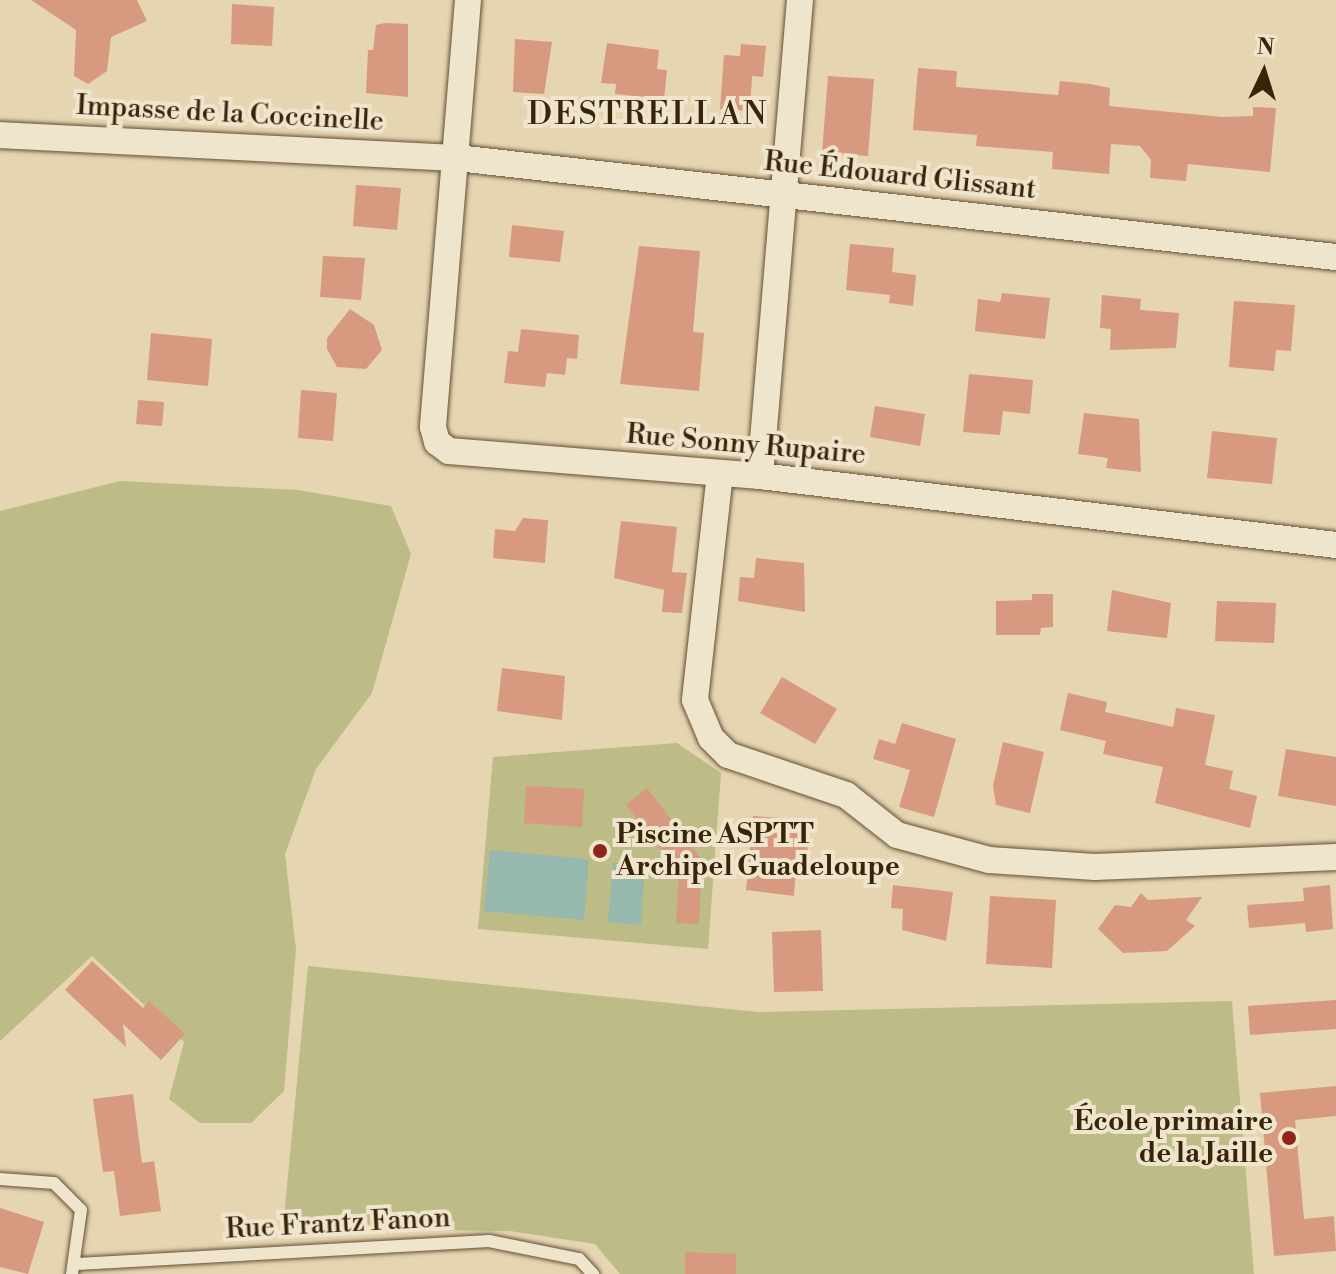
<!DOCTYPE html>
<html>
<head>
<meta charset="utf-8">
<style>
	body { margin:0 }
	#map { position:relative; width:1336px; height:1274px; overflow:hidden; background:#e6d5b1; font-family:"Libre Bodoni",serif }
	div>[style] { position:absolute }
	.green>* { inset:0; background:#bdbb86 }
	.water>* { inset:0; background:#96b8af }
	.building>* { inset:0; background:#d7997f }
	.roads { filter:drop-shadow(0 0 2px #645034) drop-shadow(0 0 2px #645034) }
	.lane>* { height:12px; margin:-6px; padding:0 6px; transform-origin:6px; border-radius:6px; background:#efe4cc }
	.street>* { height:26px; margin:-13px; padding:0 13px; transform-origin:13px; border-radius:13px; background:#efe4cc }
	.dots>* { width:22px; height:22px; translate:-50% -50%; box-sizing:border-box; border:4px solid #efe4cc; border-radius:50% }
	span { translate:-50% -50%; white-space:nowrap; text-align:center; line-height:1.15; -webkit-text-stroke:8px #efe4cc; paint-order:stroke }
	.street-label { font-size:28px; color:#38230b }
	.poi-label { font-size:28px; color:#38230b; font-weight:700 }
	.left { translate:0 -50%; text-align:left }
	.right { translate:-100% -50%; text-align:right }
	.quarter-label { font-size:32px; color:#38230b; letter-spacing:2px }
	.north { position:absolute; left:1224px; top:32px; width:80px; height:80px; -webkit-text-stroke:6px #efe4cc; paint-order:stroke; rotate:4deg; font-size:22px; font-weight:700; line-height:32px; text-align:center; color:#38230b }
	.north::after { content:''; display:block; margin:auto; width:28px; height:36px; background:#38230b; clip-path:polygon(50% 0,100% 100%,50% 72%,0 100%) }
</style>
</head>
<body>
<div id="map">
	<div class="green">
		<i style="clip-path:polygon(120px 481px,298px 490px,391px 506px,411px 554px,372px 693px,316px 769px,285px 854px,296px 949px,284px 1091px,251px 1123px,200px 1123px,169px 1099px,184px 1042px,92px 956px,0 1041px,0 511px)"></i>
		<i style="clip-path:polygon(677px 743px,721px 773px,708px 949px,478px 929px,493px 757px)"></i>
		<i style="clip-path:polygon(308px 966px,758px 1012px,1232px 1001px,1254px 1274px,620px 1274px,595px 1244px,510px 1231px,283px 1228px)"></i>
	</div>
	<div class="water">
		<i style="clip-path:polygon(490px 850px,589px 859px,584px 920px,484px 911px)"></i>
		<i style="clip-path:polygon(613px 863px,645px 866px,641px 925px,608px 922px)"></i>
	</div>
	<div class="building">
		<i style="clip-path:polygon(31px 0,137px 0,147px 21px,111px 37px,107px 71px,88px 84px,74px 76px,76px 30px)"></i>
		<i style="clip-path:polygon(232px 4px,274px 7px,272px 46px,231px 44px)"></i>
		<i style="clip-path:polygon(385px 23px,408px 24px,408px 97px,366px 93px,368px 50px,373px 50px,376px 25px)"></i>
		<i style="clip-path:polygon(515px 39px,552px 42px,544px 94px,513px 92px)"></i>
		<i style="clip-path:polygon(607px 43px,659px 50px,657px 69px,667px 70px,664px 99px,615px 94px,616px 84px,601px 83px)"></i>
		<i style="clip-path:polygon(741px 44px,766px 46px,763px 77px,752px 76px,750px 111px,720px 109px,724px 55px,740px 56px)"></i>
		<i style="clip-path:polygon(918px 68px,957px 71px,956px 87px,1058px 95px,1060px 81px,1090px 84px,1110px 88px,1109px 106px,1222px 117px,1253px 116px,1253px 107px,1276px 108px,1270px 172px,1188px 164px,1186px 181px,1150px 178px,1151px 160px,1140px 146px,1111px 144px,1109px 174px,1052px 169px,1053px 152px,976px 146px,977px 135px,913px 130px)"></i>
		<i style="clip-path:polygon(828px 76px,874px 79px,868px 156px,822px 153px)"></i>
		<i style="clip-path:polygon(356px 185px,401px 188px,397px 230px,353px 226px)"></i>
		<i style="clip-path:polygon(512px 225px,564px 231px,560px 262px,509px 257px)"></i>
		<i style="clip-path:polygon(850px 244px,894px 248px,892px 272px,916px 275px,913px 306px,889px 303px,890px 295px,846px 290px)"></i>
		<i style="clip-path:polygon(639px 246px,700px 251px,693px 332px,704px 333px,699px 391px,620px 384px)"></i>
		<i style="clip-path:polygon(323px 256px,365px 258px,361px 300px,320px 297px)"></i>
		<i style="clip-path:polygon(1002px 293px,1050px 298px,1045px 339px,975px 331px,978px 299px,1000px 302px)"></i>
		<i style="clip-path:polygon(1102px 295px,1141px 299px,1140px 310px,1179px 313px,1176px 348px,1110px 350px,1111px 329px,1100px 328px)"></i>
		<i style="clip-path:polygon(1234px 301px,1295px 305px,1291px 351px,1276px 350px,1274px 371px,1229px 367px)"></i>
		<i style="clip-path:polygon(350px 309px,374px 325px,382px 350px,366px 369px,337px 367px,327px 349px,327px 338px)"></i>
		<i style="clip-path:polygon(521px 329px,579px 335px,577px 359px,567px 358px,565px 375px,547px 373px,545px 387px,504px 383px,508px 351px,518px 352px)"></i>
		<i style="clip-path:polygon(151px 333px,212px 339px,208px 386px,147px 380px)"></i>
		<i style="clip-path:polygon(969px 374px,1033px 380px,1030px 414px,1003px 411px,1000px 435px,963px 432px)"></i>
		<i style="clip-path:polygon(301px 390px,337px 393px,333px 441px,298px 438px)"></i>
		<i style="clip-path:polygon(138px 400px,164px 402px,162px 426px,136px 424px)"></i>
		<i style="clip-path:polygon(875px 406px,925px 414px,920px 446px,870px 437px)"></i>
		<i style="clip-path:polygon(1084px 413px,1139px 419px,1141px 472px,1106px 468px,1108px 458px,1078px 454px)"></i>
		<i style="clip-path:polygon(1212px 431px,1277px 438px,1272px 484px,1207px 478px)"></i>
		<i style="clip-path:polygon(523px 518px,548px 520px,545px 563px,493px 558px,495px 529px,515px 531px)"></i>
		<i style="clip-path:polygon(621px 521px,677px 527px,672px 572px,687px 573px,682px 613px,662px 612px,664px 590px,614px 578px)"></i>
		<i style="clip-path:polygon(756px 558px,804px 563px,805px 612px,738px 601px,740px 577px,754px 578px)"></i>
		<i style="clip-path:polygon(1112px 590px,1171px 603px,1167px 638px,1107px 631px)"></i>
		<i style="clip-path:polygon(1032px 594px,1053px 594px,1053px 627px,1041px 628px,1040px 635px,996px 635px,996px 601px,1032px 600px)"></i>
		<i style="clip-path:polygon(1217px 601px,1276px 603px,1274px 643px,1215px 641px)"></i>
		<i style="clip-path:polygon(502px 668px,565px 676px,562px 720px,497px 711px)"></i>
		<i style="clip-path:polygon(782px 677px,837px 709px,815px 744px,760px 713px)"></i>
		<i style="clip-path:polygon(1068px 693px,1107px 702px,1105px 712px,1173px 727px,1176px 708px,1215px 715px,1205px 765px,1233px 771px,1229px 789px,1257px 796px,1250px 828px,1155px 803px,1163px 767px,1103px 754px,1106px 741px,1060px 730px)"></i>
		<i style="clip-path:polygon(902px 723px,956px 739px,934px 817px,899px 807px,910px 770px,873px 759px,879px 739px,895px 744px)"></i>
		<i style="clip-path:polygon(1003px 742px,1044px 752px,1030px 813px,996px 805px,993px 786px)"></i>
		<i style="clip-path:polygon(1286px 749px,1336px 757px,1336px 806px,1278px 796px)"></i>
		<i style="clip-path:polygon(526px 786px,584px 789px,582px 827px,524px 823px)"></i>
		<i style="clip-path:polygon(647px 788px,702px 860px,699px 924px,676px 923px,679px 874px,626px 805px)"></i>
		<i style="clip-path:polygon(753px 816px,809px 820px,807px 866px,796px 866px,794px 896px,746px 890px)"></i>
		<i style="clip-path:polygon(893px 885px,953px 892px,946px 941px,902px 930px,903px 909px,891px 908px)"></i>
		<i style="clip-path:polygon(1330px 885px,1333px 929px,1306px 932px,1305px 923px,1249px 928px,1247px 905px,1304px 901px,1303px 888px)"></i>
		<i style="clip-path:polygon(1141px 893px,1148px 900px,1202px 897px,1186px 920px,1195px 926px,1167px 951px,1123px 953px,1098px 929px,1115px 905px,1131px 907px)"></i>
		<i style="clip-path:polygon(990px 896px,1056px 900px,1052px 968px,986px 964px)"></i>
		<i style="clip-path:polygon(821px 930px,823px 991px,774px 992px,772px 932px)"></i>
		<i style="clip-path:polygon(92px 961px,143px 1008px,149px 1001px,185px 1034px,161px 1060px,123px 1024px,126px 1047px,65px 990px)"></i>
		<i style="clip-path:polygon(1336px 1000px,1336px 1029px,1250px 1035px,1248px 1006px)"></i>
		<i style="clip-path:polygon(1336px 1086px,1336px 1116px,1295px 1120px,1304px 1219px,1334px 1216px,1336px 1251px,1274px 1256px,1260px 1093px)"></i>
		<i style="clip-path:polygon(133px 1094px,142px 1163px,154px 1161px,161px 1211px,120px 1216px,114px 1171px,103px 1172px,93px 1099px)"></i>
		<i style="clip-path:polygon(0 1208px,44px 1222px,28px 1274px,0 1267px)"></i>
		<i style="clip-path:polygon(685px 1252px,736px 1254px,736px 1274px,685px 1274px)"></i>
	</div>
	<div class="roads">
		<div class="lane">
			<i style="left:0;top:1179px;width:54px;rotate:4.2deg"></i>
			<i style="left:54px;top:1183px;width:38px;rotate:45deg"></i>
			<i style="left:81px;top:1210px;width:65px;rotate:98deg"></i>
			<i style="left:77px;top:1264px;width:413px;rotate:-3.2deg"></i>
			<i style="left:489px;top:1241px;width:92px;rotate:11.3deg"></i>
			<i style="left:579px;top:1259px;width:21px;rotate:47deg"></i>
		</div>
		<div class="street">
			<i style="left:468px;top:0;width:428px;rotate:94.7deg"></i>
			<i style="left:433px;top:427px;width:16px;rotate:75deg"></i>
			<i style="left:437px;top:442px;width:15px;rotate:37deg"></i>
			<i style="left:449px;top:451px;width:312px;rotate:4.6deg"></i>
			<i style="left:760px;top:476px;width:580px;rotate:6.83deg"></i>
			<i style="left:0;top:135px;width:458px;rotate:2.9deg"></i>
			<i style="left:457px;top:158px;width:885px;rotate:6.43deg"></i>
			<i style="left:720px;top:473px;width:228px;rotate:96.3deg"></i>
			<i style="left:695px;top:700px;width:41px;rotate:67.2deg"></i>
			<i style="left:711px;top:738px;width:24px;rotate:45deg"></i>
			<i style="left:728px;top:755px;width:125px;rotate:18.7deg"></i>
			<i style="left:846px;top:795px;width:65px;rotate:38.1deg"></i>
			<i style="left:897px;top:835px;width:95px;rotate:15.2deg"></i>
			<i style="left:989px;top:860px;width:106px;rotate:3.8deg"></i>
			<i style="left:1095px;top:867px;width:241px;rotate:-2.4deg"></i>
			<i style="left:760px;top:476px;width:478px;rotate:-85.2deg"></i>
		</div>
	</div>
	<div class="dots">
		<i style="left:600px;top:851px;background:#8f2418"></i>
		<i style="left:1289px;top:1138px;background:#8f2418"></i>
	</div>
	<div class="street-label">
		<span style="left:230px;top:114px;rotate:3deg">Impasse de la Coccinelle</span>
		<span style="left:900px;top:176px;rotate:6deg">Rue Édouard Glissant</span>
		<span style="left:746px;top:445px;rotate:5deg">Rue Sonny Rupaire</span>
		<span style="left:338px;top:1224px;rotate:-3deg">Rue Frantz Fanon</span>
	</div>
	<div class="poi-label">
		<span class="left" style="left:616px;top:851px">Piscine ASPTT<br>Archipel Guadeloupe</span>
		<span class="right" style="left:1273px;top:1138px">École primaire<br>de la Jaille</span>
	</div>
	<div class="quarter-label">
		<span style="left:648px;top:114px">DESTRELLAN</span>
	</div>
	<div class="north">N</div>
</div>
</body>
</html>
